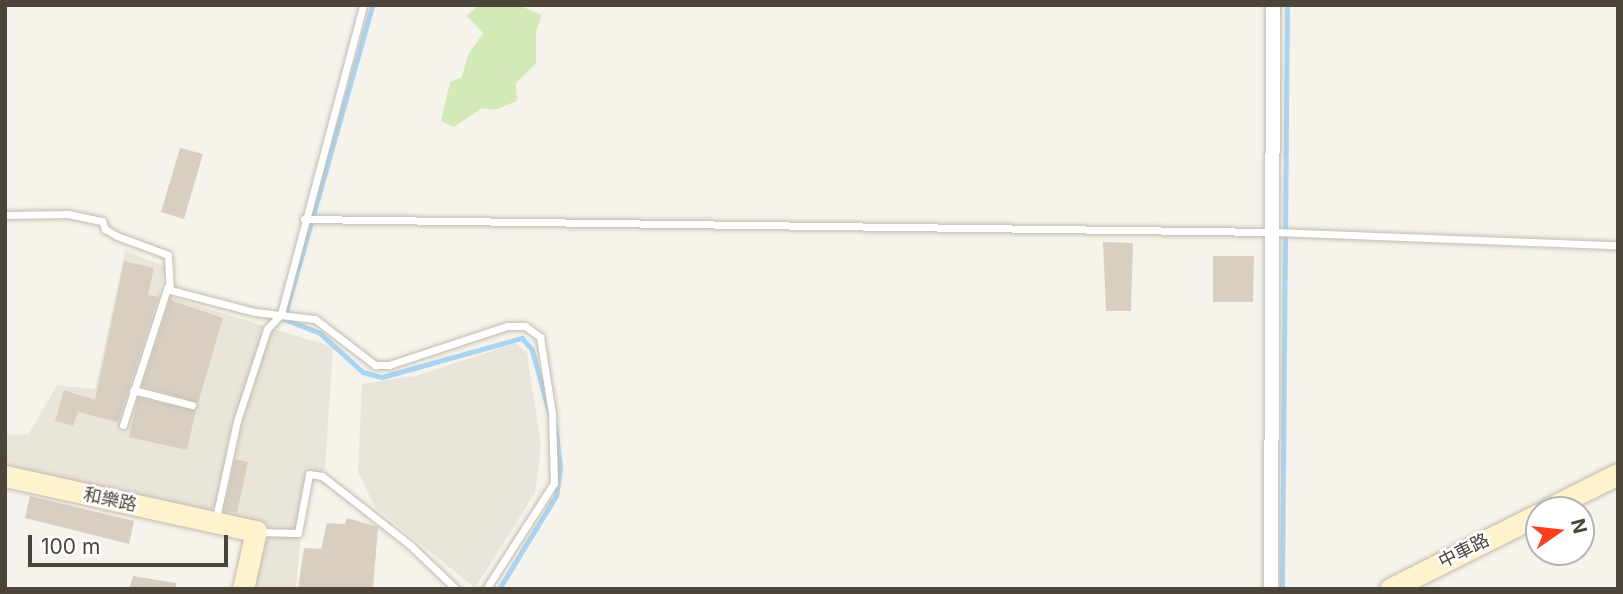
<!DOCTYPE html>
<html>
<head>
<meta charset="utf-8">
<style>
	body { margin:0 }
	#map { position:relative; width:1623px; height:594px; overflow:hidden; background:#f6f3ec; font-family:Inter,"Noto Sans TC",sans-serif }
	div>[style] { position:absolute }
	.residential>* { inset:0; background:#eae5da }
	.green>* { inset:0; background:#d2eab5 }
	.stream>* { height:4.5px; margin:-2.25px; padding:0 2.25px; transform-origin:2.25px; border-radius:2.25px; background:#a9d4f2 }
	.building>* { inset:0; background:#d8cfc1 }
	.roads { filter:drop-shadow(0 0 2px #c2bbae) drop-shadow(0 0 2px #c2bbae) }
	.lane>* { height:7px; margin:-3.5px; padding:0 3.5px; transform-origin:3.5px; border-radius:3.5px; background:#fff }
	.street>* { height:14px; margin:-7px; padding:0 7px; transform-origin:7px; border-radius:7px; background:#fff }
	.secondary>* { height:21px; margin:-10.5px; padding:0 10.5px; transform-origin:10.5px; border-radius:10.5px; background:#fff3cd }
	span { translate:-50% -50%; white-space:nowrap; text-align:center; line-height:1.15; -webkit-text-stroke:5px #fff; paint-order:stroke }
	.street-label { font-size:18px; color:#4b4439 }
	.frame { position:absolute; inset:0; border:7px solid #4b4439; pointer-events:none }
	.north { position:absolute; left:1525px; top:496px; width:70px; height:70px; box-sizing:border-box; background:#fff; border:2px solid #b7b4b0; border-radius:50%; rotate:76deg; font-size:19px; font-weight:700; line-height:28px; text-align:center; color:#4b4439 }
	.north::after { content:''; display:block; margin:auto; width:24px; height:32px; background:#fc3f1d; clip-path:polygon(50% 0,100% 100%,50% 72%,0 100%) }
	.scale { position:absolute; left:28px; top:535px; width:200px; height:32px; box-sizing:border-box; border:4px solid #4b4439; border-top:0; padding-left:9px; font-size:21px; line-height:24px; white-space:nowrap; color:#4b4439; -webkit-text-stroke:5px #fff; paint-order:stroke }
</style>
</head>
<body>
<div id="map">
	<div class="residential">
		<i style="clip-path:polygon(125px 251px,166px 267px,159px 294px,333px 347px,325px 469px,306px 481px,296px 589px,254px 589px,260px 529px,5px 465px,5px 434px,28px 435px,57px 385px,95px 389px)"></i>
		<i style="clip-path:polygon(516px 343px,527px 353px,541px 446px,535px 493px,475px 588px,375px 507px,358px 472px,362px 384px,416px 376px)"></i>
	</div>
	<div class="green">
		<i style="clip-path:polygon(479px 5px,518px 5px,542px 15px,536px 31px,536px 63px,516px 83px,517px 101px,494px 110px,482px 108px,454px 127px,441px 121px,450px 82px,462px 77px,468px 55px,483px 33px,467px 16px)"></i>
	</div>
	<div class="stream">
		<i style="left:373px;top:5px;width:326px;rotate:105.8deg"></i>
		<i style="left:284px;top:319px;width:39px;rotate:21deg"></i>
		<i style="left:320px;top:333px;width:58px;rotate:42.2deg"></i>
		<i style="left:363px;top:372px;width:20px;rotate:15deg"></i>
		<i style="left:382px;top:377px;width:145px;rotate:-15.6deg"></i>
		<i style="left:522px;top:338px;width:15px;rotate:48deg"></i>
		<i style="left:532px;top:349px;width:67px;rotate:74.5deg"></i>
		<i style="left:499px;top:589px;width:109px;rotate:-58.5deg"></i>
		<i style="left:556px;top:496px;width:29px;rotate:-82deg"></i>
		<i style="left:560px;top:467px;width:42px;rotate:-96.8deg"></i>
		<i style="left:1282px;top:589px;width:584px;rotate:-89.51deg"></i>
	</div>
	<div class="building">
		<i style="clip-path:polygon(180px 148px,203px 154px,184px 219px,161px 212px)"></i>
		<i style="clip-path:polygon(1103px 242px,1133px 243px,1131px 311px,1106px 311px)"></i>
		<i style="clip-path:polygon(1213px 256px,1254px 256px,1253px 302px,1213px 302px)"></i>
		<i style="clip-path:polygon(124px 261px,154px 268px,148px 295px,158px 297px,118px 422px,78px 412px,73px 426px,55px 421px,64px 390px,95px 400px)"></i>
		<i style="clip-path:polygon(170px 300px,223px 318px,198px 403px,142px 386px)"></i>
		<i style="clip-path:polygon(138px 398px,196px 410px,187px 450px,129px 437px)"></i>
		<i style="clip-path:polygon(235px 459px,248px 462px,237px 513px,224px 511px)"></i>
		<i style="clip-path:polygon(30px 496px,134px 521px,129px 544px,25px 518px)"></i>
		<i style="clip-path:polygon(347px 518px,378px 527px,373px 589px,298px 589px,304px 548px,321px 549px,327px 523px,345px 524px)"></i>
		<i style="clip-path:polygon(133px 576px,176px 583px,176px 589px,129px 589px)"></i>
	</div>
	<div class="roads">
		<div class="lane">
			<i style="left:5px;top:215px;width:63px;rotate:-0.9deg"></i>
			<i style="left:68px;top:214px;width:35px;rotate:12deg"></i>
			<i style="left:102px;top:221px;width:9px;rotate:69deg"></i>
			<i style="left:105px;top:229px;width:14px;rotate:30deg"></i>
			<i style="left:117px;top:236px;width:54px;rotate:20.4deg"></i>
			<i style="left:168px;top:255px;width:35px;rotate:87deg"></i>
			<i style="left:170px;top:290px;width:88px;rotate:14.5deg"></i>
			<i style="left:255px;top:312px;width:60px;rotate:6.7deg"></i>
			<i style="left:315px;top:319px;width:76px;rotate:37.5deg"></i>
			<i style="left:375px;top:365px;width:14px"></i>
			<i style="left:389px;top:365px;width:124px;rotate:-18.3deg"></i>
			<i style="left:507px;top:326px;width:18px"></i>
			<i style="left:525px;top:326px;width:19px;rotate:36deg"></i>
			<i style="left:540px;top:337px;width:78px;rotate:81.1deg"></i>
			<i style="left:552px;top:414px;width:69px;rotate:88.3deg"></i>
			<i style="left:554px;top:483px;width:126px;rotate:122.7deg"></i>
			<i style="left:304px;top:219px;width:968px;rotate:0.77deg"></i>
			<i style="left:1272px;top:232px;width:346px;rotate:2.2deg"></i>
			<i style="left:133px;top:390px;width:61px;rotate:14.3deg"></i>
			<i style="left:123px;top:425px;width:146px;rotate:-72.1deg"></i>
			<i style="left:216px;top:518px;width:99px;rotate:-77.8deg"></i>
			<i style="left:237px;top:421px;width:97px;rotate:-71.9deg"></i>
			<i style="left:267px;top:329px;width:21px;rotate:-47deg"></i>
			<i style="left:281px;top:314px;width:320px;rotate:-75.1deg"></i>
			<i style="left:257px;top:532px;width:41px;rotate:1.4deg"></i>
			<i style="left:298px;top:533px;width:60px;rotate:-79.4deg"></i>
			<i style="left:309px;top:474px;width:13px;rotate:9deg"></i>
			<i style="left:322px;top:476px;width:112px;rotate:38.1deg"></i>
			<i style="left:410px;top:545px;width:64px;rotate:43.7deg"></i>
		</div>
		<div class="street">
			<i style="left:1271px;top:589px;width:584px;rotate:-89.8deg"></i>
		</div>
		<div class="secondary">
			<i style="left:5px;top:476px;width:257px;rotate:12.4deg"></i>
			<i style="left:256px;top:531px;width:59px;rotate:102.6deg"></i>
			<i style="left:1546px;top:510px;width:80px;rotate:-26.6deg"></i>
			<i style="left:1390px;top:589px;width:167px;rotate:-26.7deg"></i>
		</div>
	</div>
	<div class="street-label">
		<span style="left:110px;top:500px;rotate:12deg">和樂路</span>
		<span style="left:1464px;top:551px;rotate:-27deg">中車路</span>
	</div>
	<div class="frame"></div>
	<div class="north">N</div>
	<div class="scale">100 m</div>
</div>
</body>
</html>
